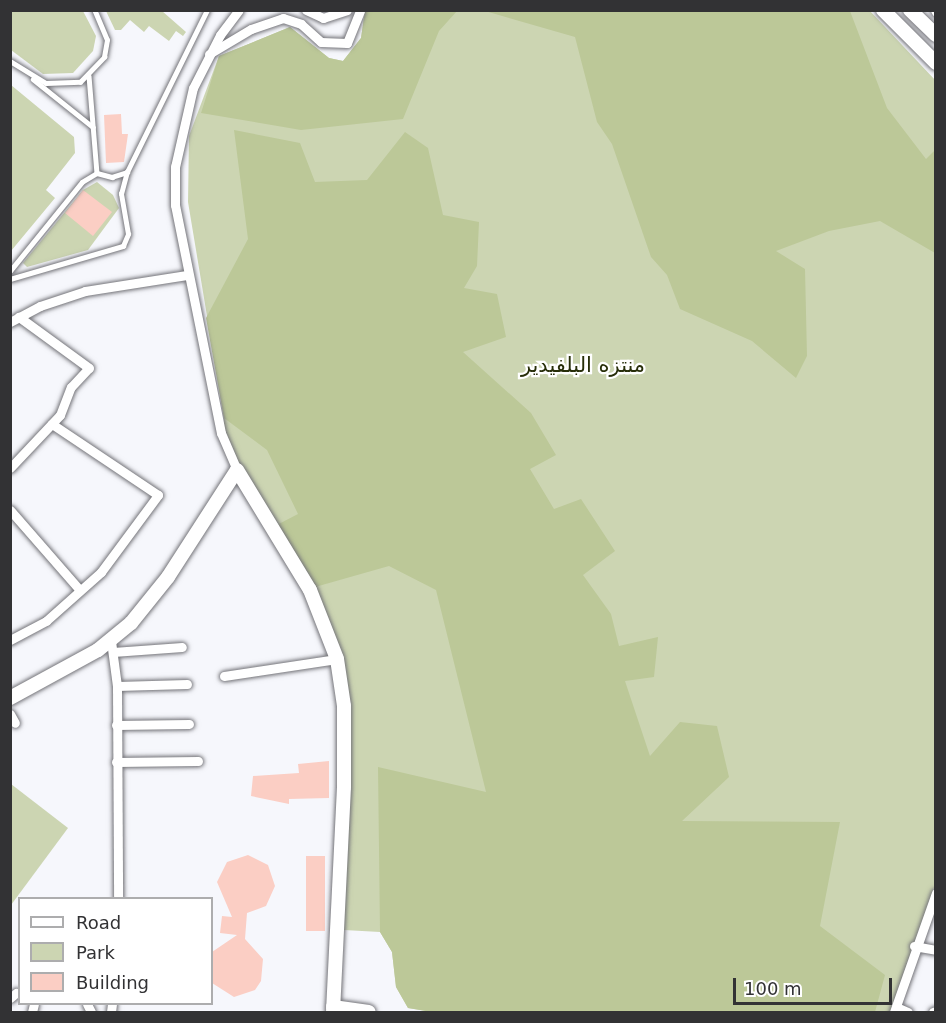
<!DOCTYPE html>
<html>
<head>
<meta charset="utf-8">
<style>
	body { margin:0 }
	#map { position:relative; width:946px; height:1023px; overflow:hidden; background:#f6f7fc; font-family:"DejaVu Sans",Vazirmatn,sans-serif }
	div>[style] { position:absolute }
	.green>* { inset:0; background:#ccd5b2 }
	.forest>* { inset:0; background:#bcc898 }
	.building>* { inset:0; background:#fbcec4 }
	.roads { filter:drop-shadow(0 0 2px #747479) drop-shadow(0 0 2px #747479) }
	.lane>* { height:4.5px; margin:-2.25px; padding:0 2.25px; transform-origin:2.25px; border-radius:2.25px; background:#fff }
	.street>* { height:9px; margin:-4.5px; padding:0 4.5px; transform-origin:4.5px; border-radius:4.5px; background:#fff }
	.secondary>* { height:14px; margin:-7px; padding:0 7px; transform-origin:7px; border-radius:7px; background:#fff }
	span { translate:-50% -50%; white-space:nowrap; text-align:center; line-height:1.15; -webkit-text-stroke:4.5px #fff; paint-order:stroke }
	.park-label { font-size:21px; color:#272e09 }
	.frame { position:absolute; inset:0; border:12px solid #323234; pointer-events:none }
	.legend { position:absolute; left:18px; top:897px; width:195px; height:108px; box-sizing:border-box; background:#fff; border:2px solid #adadae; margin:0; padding:8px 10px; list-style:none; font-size:18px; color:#323234 }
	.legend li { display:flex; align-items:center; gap:12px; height:30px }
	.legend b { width:30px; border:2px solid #adadae }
	.scale { position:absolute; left:733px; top:978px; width:159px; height:27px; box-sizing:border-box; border:3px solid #323234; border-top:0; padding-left:8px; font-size:18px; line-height:21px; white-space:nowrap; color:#323234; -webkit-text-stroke:4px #fff; paint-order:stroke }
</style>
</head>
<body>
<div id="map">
	<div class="green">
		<i style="clip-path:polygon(10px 11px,83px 11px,96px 36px,93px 51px,73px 73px,43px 74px,11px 50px)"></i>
		<i style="clip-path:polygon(106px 11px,162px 11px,186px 32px,183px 36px,176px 31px,169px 41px,149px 26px,144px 32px,130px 20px,121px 30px,115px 30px)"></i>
		<i style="clip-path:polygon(365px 11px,870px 11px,936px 81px,936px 882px,890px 1012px,432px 1012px,408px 1008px,396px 987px,392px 952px,380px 932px,344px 930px,340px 661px,223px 436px,224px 418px,188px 202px,189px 136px,219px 56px,290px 27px,329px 58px,343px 61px,361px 38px)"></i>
		<i style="clip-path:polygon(11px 85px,74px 137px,75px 153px,46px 190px,55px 198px,11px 251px)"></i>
		<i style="clip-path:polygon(97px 182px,113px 195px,119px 208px,88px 250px,27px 267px,23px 263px,83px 190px)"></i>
		<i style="clip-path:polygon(11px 784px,68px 828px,11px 905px,10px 905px)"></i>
	</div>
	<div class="forest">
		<i style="clip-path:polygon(365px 11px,457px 11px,439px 31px,403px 119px,301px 130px,201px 113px,219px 56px,290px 27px,329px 58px,343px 61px,361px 38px)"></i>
		<i style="clip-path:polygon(485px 11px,850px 11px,887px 108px,926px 159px,935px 150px,935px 253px,880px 221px,829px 231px,776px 251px,805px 269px,807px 356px,796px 378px,752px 341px,680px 309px,667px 275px,651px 257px,612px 144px,597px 122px,575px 37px)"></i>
		<i style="clip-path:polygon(234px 130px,300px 143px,315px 182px,367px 180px,405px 132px,428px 148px,443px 215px,479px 222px,477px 266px,464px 288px,497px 294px,506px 337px,463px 352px,531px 413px,556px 455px,530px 469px,554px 509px,581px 499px,615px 551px,583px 575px,611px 614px,619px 646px,658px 637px,654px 677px,625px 681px,650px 756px,680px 722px,717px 726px,729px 777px,682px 821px,840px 822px,820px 926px,885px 975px,875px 1012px,432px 1012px,408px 1008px,396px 987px,392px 952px,380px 932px,378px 767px,486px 792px,436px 590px,389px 566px,308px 589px,271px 528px,298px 514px,267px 450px,224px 418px,206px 318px,248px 239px)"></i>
	</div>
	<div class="building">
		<i style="clip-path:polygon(121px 114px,122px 134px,128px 134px,124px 162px,106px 163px,104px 115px)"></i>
		<i style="clip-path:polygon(83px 190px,112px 212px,93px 236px,65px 213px)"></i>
		<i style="clip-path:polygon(329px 761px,329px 798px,289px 799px,289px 804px,251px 796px,253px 776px,299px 773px,298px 764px)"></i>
		<i style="clip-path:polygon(248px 855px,268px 865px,275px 886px,266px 906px,247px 913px,245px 939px,263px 959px,261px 981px,255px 990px,234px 997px,212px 983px,212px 952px,237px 935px,220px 933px,222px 916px,232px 917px,217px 882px,227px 862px)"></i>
		<i style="clip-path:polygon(306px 856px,325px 856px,325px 931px,306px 931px)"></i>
	</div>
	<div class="roads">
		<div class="lane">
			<i style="left:10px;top:61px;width:42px;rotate:31.4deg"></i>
			<i style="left:46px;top:83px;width:34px;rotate:-2deg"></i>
			<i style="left:80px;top:82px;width:35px;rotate:-46deg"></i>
			<i style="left:104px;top:57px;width:17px;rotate:-80deg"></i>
			<i style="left:107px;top:40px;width:33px;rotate:-113deg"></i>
			<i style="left:89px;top:76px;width:97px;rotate:85.3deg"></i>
			<i style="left:33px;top:79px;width:77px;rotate:38.7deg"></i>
			<i style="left:10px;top:271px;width:114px;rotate:-51deg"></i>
			<i style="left:82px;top:182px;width:17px;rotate:-31deg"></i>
			<i style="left:97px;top:173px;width:16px;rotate:15deg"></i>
			<i style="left:112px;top:177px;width:16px;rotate:-18deg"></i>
			<i style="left:10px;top:279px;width:118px;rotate:-16.3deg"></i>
			<i style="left:123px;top:246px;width:13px;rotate:-67deg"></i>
			<i style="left:128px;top:234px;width:41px;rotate:-99.9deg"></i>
			<i style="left:121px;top:194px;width:23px;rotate:-75deg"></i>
			<i style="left:127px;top:172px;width:181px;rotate:-63.7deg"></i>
		</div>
		<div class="street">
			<i style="left:306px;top:10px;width:19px;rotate:25deg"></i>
			<i style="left:323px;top:18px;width:25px;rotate:-18deg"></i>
			<i style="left:935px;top:10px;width:2px;rotate:63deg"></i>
			<i style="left:209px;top:54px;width:49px;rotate:-30.8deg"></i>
			<i style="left:251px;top:29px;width:34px;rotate:-19deg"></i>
			<i style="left:283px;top:18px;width:19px;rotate:18deg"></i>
			<i style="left:301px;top:24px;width:27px;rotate:42deg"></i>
			<i style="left:321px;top:42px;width:26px;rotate:2deg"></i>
			<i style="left:347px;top:43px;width:35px;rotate:-68deg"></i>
			<i style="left:10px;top:322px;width:34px;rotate:-28deg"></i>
			<i style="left:40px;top:306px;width:47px;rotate:-18.4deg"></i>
			<i style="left:85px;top:291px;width:103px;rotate:-8.9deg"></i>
			<i style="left:10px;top:468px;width:73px;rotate:-46.7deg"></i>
			<i style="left:60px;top:415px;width:30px;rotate:-69deg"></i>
			<i style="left:71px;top:387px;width:26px;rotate:-47deg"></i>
			<i style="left:89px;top:368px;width:87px;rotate:-143.9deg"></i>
			<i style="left:237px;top:470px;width:40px;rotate:-113.4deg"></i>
			<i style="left:221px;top:433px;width:233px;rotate:-101.4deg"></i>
			<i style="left:175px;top:205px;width:38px;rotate:-90deg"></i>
			<i style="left:175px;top:167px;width:81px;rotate:-77.2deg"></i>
			<i style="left:193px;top:88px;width:59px;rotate:-63deg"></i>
			<i style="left:220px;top:35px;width:31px;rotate:-53deg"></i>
			<i style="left:10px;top:510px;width:103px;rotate:48.9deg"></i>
			<i style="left:10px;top:640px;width:41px;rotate:-27.8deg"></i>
			<i style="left:46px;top:621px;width:74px;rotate:-41.7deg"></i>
			<i style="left:101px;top:572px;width:96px;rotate:-53.5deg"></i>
			<i style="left:158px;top:495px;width:128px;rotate:-146.2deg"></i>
			<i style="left:111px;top:641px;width:45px;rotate:82.4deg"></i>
			<i style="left:117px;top:686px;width:212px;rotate:89.7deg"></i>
			<i style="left:113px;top:652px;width:69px;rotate:-4.1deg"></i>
			<i style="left:224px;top:676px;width:114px;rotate:-8.6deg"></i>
			<i style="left:117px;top:686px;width:70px;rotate:-1.6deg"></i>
			<i style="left:10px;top:714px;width:10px;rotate:61deg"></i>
			<i style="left:116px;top:725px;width:73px;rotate:-0.8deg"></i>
			<i style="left:116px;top:762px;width:82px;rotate:-0.7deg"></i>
			<i style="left:914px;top:946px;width:22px;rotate:10deg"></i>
			<i style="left:10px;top:998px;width:8px;rotate:-40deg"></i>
			<i style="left:87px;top:1004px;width:9px;rotate:63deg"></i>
			<i style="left:896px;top:1007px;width:13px;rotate:23deg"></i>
			<i style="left:32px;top:1012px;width:8px;rotate:-76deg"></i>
			<i style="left:111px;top:1012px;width:8px;rotate:-83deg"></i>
			<i style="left:894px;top:1012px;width:126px;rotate:-70.6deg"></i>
			<i style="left:933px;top:1012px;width:3px;rotate:-18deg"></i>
		</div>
		<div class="secondary">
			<i style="left:883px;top:10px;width:75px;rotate:45deg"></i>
			<i style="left:910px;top:10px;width:36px;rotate:44deg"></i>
			<i style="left:10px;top:698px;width:100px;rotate:-28.6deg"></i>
			<i style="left:98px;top:650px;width:43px;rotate:-39.3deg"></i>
			<i style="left:131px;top:623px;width:59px;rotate:-51.2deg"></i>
			<i style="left:168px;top:577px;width:127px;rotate:-57.2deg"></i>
			<i style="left:237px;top:470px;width:140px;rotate:58.7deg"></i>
			<i style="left:310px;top:590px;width:74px;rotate:68.6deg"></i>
			<i style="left:337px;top:659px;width:48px;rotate:81.5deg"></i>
			<i style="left:344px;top:706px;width:81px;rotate:90deg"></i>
			<i style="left:344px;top:787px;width:225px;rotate:92.8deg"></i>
			<i style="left:333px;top:1007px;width:36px;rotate:8deg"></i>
		</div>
	</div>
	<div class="park-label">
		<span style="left:583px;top:365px">منتزه البلفيدير</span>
	</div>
	<div class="frame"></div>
	<ul class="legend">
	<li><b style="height:8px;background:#fff"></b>Road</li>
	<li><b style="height:16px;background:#ccd5b2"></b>Park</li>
	<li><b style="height:16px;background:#fbcec4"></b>Building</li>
	</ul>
	<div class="scale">100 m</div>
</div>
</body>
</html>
